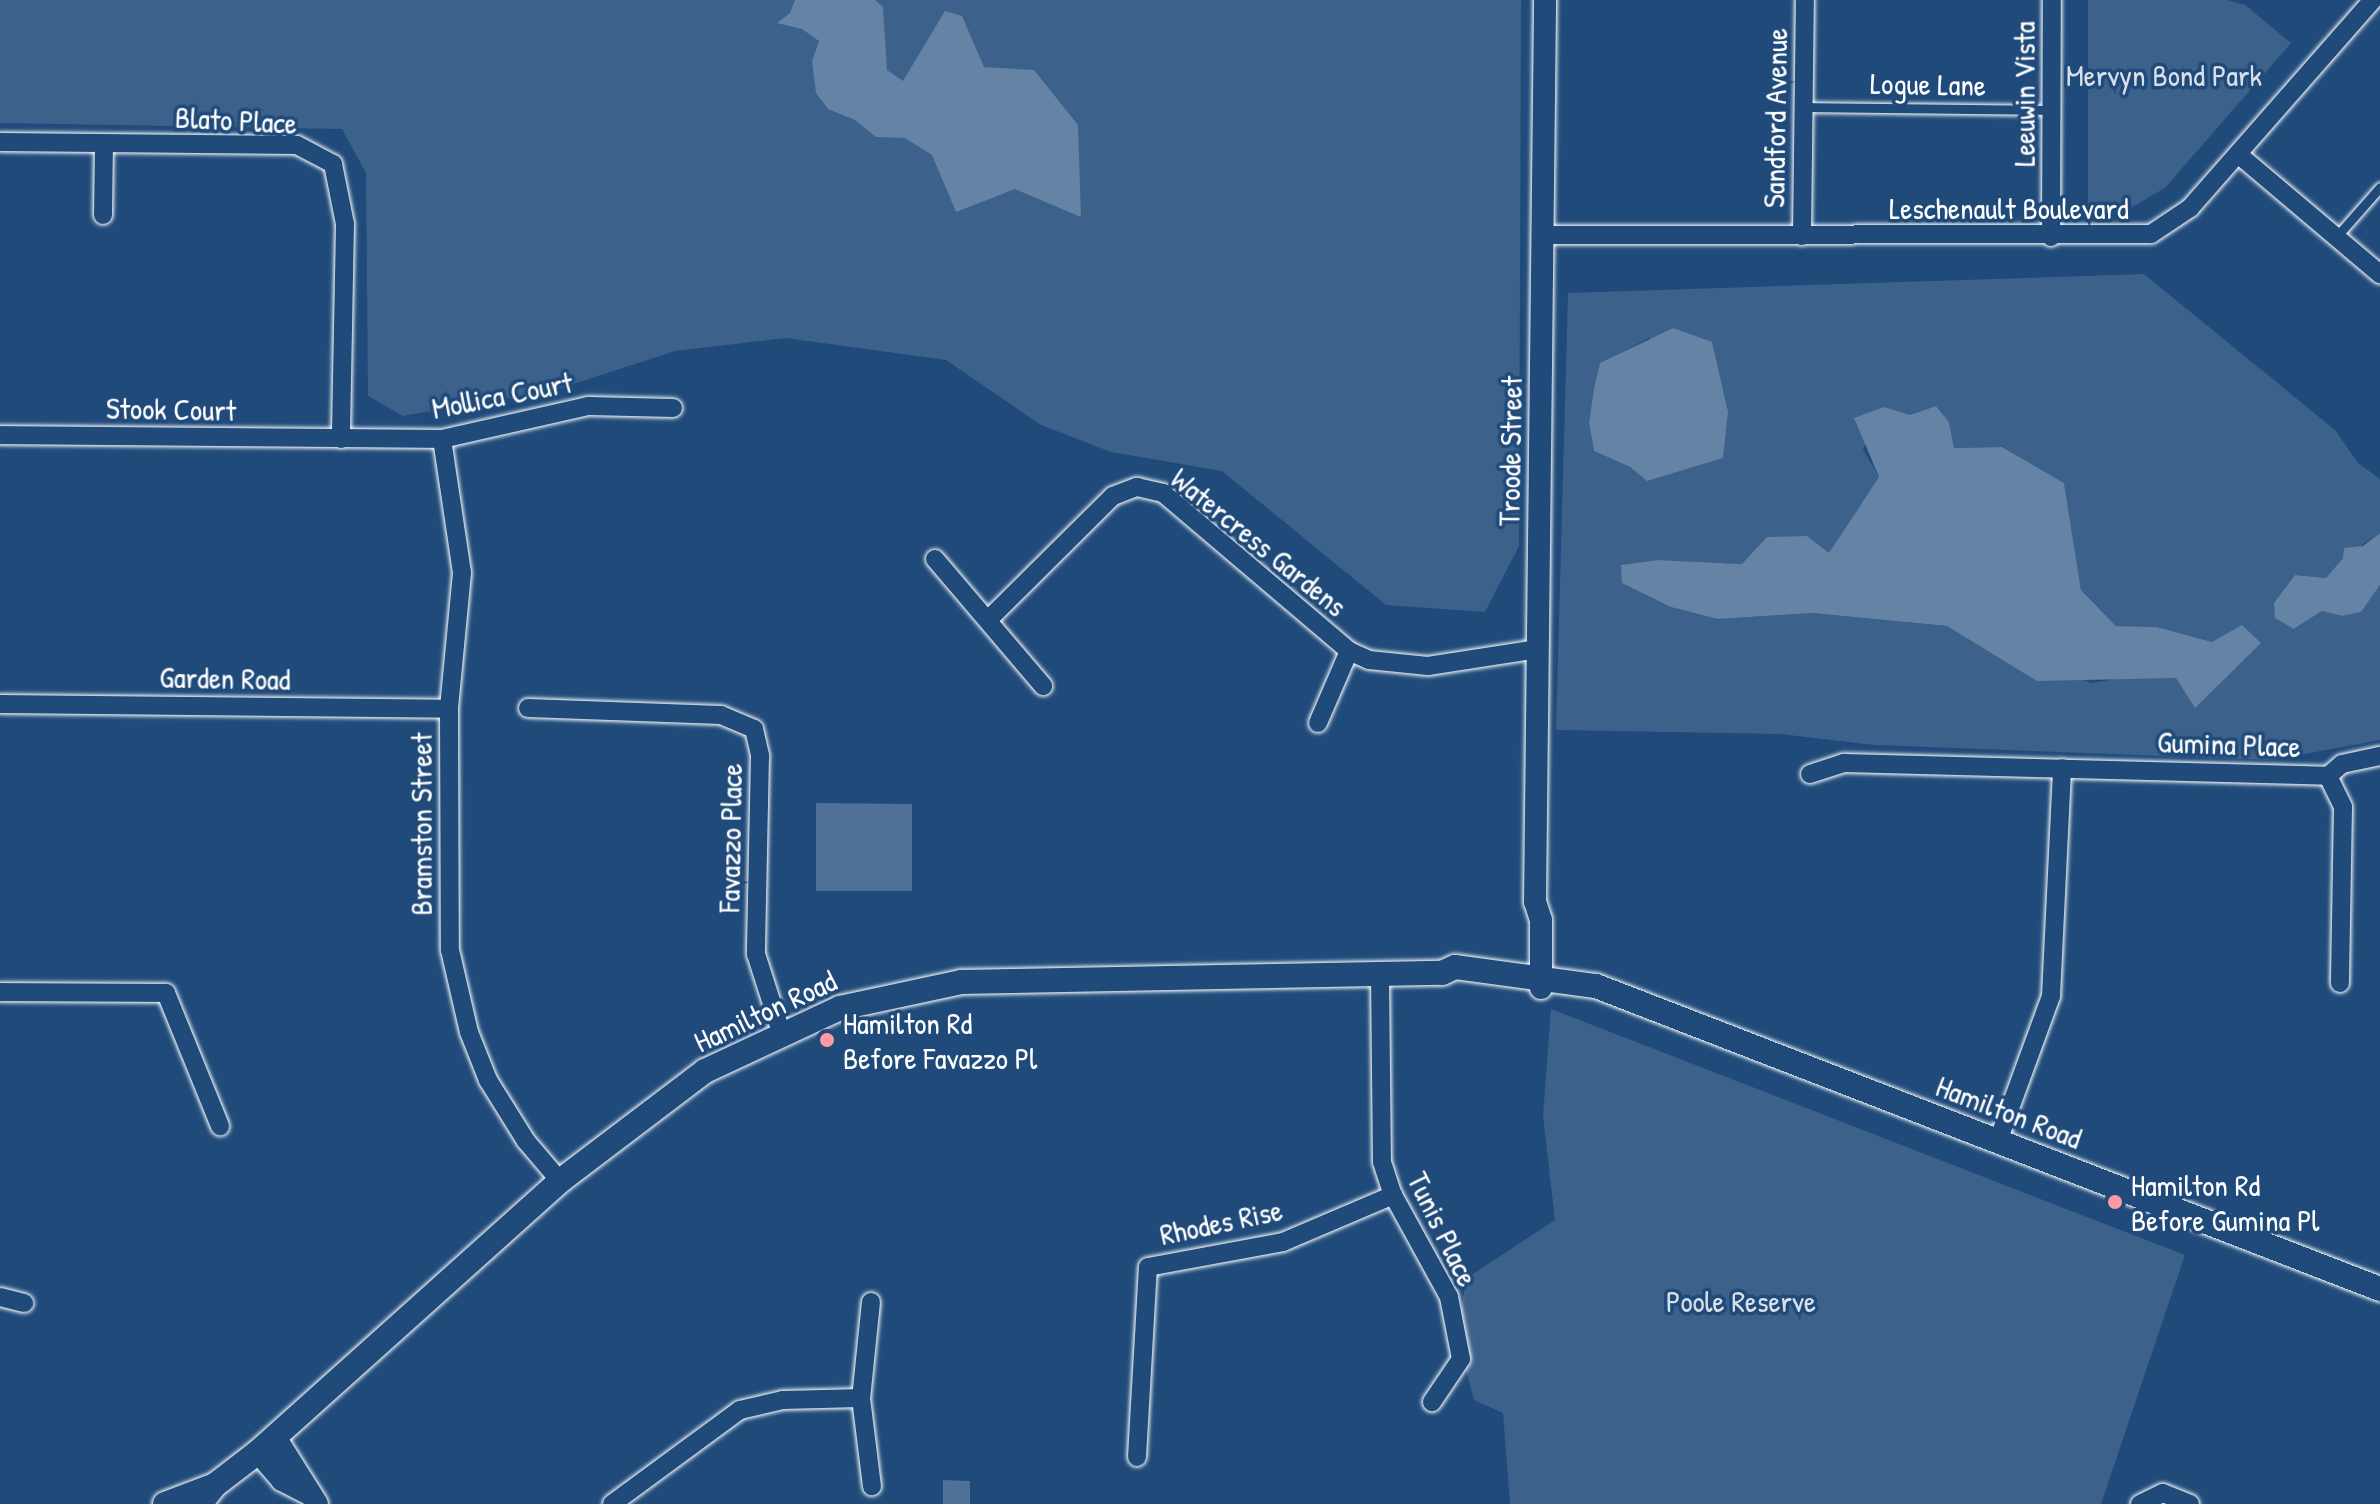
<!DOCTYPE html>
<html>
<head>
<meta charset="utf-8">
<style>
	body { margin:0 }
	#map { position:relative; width:2380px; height:1504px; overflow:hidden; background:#1f4a7a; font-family:"Patrick Hand",sans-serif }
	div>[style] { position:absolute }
	.green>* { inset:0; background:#3c618b }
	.water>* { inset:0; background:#6583a4 }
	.building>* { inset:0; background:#507197 }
	.roads { filter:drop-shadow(0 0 2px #fff) drop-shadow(0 0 2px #fff) }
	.service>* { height:9px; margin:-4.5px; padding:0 4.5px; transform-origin:4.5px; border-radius:4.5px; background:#1f4a7a }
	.minor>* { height:18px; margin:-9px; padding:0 9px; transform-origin:9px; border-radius:9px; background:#1f4a7a }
	.tertiary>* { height:22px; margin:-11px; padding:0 11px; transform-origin:11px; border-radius:11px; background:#1f4a7a }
	.secondary>* { height:24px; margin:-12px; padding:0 12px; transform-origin:12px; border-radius:12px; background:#1f4a7a }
	.dots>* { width:22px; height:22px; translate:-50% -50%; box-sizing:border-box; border:4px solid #1f4a7a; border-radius:50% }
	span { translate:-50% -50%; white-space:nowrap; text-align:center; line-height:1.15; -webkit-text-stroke:7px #1f4a7a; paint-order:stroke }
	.park-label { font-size:30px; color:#d8dfe8 }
	.street-label { font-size:30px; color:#fff }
	.poi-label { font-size:30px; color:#fff }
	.left { translate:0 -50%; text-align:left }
</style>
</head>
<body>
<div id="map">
	<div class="green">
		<i style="clip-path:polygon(0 0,1521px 0,1519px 546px,1485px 612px,1386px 605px,1222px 471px,1111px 452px,1041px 425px,946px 360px,786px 338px,675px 351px,558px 389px,403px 416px,368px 396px,366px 173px,342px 129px,0 123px)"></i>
		<i style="clip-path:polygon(2088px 0,2227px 0,2245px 5px,2291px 43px,2165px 188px,2125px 211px,2088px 208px)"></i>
		<i style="clip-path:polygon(evenodd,2144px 274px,2335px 430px,2358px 463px,2380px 479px,2380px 533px,2343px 558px,2326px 578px,2296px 575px,2289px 590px,2295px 629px,2322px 611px,2342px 616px,2361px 612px,2380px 585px,2380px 740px,2272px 760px,1874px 745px,1780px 734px,1556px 730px,1568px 293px,2144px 274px,1649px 338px,1648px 481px,1630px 467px,1594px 451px,1589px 423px,1600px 364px,1649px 338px,2144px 274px,1936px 406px,1949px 422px,1954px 448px,2002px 447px,2064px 483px,2081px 590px,2116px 626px,2157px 627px,2212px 642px,2176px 678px,2131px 676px,2092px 683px,1983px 645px,1947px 626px,1812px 613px,1718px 619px,1622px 583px,1622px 565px,1658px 560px,1742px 564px,1829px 554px,1879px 477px,1863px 449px,1883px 407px,1910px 415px,1936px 406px)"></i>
		<i style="clip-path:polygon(1551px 1009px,2185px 1255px,2101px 1504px,1510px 1504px,1503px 1413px,1474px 1400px,1456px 1333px,1467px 1278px,1555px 1220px,1543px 1116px)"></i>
	</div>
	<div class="water">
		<i style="clip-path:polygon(795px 0,875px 0,883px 7px,887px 70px,903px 81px,945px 11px,962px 16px,984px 67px,1034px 70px,1078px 125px,1081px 217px,1015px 189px,956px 212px,932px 155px,905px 138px,876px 137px,855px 120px,828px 109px,816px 93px,812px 61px,819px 41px,802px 29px,777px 23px,790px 13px)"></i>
		<i style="clip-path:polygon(1673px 328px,1712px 342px,1728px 412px,1723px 458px,1647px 481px,1630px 467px,1594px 451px,1589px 423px,1594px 389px,1600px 363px)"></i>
		<i style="clip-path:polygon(1936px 406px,1949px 422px,1954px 448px,2002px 447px,2064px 483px,2081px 590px,2116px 626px,2157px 627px,2212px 642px,2242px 625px,2261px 643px,2195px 708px,2176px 678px,2037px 681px,1947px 626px,1812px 613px,1718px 619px,1671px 607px,1622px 583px,1621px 565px,1658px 560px,1742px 564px,1767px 537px,1807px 536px,1829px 553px,1879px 477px,1854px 418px,1884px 407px,1910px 415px)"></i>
		<i style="clip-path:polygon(2380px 533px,2380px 585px,2361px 612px,2342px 616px,2322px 611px,2294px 629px,2275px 618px,2274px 603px,2295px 575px,2326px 578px,2343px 558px,2344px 548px,2363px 546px)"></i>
	</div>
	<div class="building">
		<i style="clip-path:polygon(816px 803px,912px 804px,912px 891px,816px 891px)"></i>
		<i style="clip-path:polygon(943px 1480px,970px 1481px,970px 1504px,943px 1504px)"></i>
	</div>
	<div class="roads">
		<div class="service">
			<i style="left:1803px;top:107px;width:249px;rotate:0.7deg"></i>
			<i style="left:2337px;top:236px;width:65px;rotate:-48.7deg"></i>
		</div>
		<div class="minor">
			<i style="left:0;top:142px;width:297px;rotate:0.6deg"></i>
			<i style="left:297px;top:145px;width:41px;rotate:27.8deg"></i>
			<i style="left:333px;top:164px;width:61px;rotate:78.7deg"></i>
			<i style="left:345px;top:224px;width:215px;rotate:91.1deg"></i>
			<i style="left:2239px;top:155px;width:185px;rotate:40.2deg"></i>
			<i style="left:103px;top:215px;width:71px;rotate:-89.2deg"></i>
			<i style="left:1542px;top:235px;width:609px;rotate:-0.09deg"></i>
			<i style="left:2151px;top:234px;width:47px;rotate:-33.7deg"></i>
			<i style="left:2190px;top:208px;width:277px;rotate:-48.7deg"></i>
			<i style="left:1802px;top:236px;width:236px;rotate:-89.3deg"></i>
			<i style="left:2051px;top:237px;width:237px;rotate:-89.8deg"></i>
			<i style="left:0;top:435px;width:442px;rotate:0.5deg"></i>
			<i style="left:442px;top:439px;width:151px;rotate:-12.7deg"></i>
			<i style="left:589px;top:406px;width:84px;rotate:1.4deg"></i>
			<i style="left:442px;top:439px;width:135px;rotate:81.5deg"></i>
			<i style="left:462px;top:573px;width:137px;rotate:95.5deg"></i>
			<i style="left:449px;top:709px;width:241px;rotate:89.8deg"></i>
			<i style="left:450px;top:950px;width:84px;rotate:77deg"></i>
			<i style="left:469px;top:1032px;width:52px;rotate:68.4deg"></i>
			<i style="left:488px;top:1080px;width:72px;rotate:58.1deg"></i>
			<i style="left:526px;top:1141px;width:52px;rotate:49.6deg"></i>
			<i style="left:935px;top:559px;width:167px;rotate:49.6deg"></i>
			<i style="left:990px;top:618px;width:173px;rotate:-44.8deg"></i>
			<i style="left:1113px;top:496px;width:26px;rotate:-21deg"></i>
			<i style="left:1137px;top:487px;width:27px;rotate:13deg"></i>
			<i style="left:1163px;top:493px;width:244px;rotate:40.3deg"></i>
			<i style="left:1349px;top:651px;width:22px;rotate:24deg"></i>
			<i style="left:1369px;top:660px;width:59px;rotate:5.8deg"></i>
			<i style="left:1428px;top:666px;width:111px;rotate:-8.8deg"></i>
			<i style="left:0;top:704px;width:449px;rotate:0.6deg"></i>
			<i style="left:528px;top:708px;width:193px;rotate:2.1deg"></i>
			<i style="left:721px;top:715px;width:36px;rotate:23deg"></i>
			<i style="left:754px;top:729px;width:28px;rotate:77deg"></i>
			<i style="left:760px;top:756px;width:198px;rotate:91.2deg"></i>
			<i style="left:756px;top:954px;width:82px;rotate:72.2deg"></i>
			<i style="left:1318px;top:723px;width:78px;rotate:-66.7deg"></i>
			<i style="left:1810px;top:774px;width:36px;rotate:-18deg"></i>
			<i style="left:1844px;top:763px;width:484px;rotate:1.5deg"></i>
			<i style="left:2328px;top:776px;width:34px;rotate:64deg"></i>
			<i style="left:2343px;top:807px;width:176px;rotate:91deg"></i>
			<i style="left:2328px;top:776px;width:18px;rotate:-41deg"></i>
			<i style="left:2342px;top:764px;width:39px;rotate:-12deg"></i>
			<i style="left:1380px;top:975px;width:187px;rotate:89.4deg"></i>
			<i style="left:1382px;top:1162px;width:35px;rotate:72deg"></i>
			<i style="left:1393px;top:1195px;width:116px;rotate:61.2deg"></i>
			<i style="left:1449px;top:1297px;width:63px;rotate:79deg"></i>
			<i style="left:1461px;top:1359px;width:52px;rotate:124deg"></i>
			<i style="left:0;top:992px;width:166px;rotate:0.3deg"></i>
			<i style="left:166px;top:993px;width:144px;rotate:67.9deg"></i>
			<i style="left:1998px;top:1141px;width:154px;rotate:-69.9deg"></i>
			<i style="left:2051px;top:996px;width:228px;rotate:-87.2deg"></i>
			<i style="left:0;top:1297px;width:25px;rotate:14deg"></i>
			<i style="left:871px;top:1302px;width:97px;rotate:95.9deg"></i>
			<i style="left:861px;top:1398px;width:89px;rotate:82.9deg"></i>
			<i style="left:1137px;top:1457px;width:190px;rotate:-86.7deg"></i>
			<i style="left:1148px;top:1267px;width:137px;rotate:-10.5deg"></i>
			<i style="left:1283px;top:1242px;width:120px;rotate:-23.1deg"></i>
			<i style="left:612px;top:1504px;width:159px;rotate:-36.3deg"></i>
			<i style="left:740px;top:1410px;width:44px;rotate:-13.1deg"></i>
			<i style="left:783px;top:1400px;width:78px;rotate:-1.5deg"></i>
			<i style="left:2140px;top:1504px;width:25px;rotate:-26deg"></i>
			<i style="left:2163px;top:1493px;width:29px;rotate:22deg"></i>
		</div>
		<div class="tertiary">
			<i style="left:1541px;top:988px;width:68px;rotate:-90deg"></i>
			<i style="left:1541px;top:920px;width:19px;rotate:-108deg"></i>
			<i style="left:1535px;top:902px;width:902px;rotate:-89.36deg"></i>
			<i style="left:275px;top:1437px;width:79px;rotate:57.9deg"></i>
			<i style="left:258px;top:1452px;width:37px;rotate:49deg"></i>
			<i style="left:282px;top:1480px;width:30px;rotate:27deg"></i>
		</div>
		<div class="secondary">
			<i style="left:165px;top:1504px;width:53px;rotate:-20.8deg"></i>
			<i style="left:200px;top:1504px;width:24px;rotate:-52deg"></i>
			<i style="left:215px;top:1485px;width:54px;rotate:-37.5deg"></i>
			<i style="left:258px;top:1452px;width:406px;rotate:-41.9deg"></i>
			<i style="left:560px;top:1181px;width:182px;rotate:-37.2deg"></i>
			<i style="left:705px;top:1071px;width:149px;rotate:-25deg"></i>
			<i style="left:840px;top:1008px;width:124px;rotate:-12.1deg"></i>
			<i style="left:961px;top:982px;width:481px;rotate:-1.1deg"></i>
			<i style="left:1442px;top:973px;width:14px;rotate:-25deg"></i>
			<i style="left:1455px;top:967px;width:142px;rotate:7.7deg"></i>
			<i style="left:1596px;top:986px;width:841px;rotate:21.13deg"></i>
		</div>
	</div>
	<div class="dots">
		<i style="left:827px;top:1040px;background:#ff9aa2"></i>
		<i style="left:2115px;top:1202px;background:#ff9aa2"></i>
	</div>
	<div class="park-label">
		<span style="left:2164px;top:75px">Mervyn Bond Park</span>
		<span style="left:1741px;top:1301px">Poole Reserve</span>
	</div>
	<div class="street-label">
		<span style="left:1928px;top:84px;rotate:1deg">Logue Lane</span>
		<span style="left:2024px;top:94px;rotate:-90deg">Leeuwin Vista</span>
		<span style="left:1775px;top:118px;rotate:-89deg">Sandford Avenue</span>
		<span style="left:236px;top:120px;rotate:3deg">Blato Place</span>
		<span style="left:2009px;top:208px">Leschenault Boulevard</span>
		<span style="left:502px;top:395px;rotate:-11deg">Mollica Court</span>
		<span style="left:171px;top:409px;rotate:1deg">Stook Court</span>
		<span style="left:1510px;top:451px;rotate:-89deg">Troode Street</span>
		<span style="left:1259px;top:542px;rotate:39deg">Watercress Gardens</span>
		<span style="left:225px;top:678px;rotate:1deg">Garden Road</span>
		<span style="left:2229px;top:744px;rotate:2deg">Gumina Place</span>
		<span style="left:421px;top:824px;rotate:-90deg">Bramston Street</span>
		<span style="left:730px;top:838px;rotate:-89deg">Favazzo Place</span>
		<span style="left:765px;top:1011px;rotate:-25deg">Hamilton Road</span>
		<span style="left:2009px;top:1112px;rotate:21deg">Hamilton Road</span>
		<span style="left:1221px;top:1222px;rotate:-12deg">Rhodes Rise</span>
		<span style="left:1443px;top:1229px;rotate:64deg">Tunis Place</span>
	</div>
	<div class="poi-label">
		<span class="left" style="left:843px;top:1040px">Hamilton Rd<br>Before Favazzo Pl</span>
		<span class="left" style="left:2131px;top:1202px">Hamilton Rd<br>Before Gumina Pl</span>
	</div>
</div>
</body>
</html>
